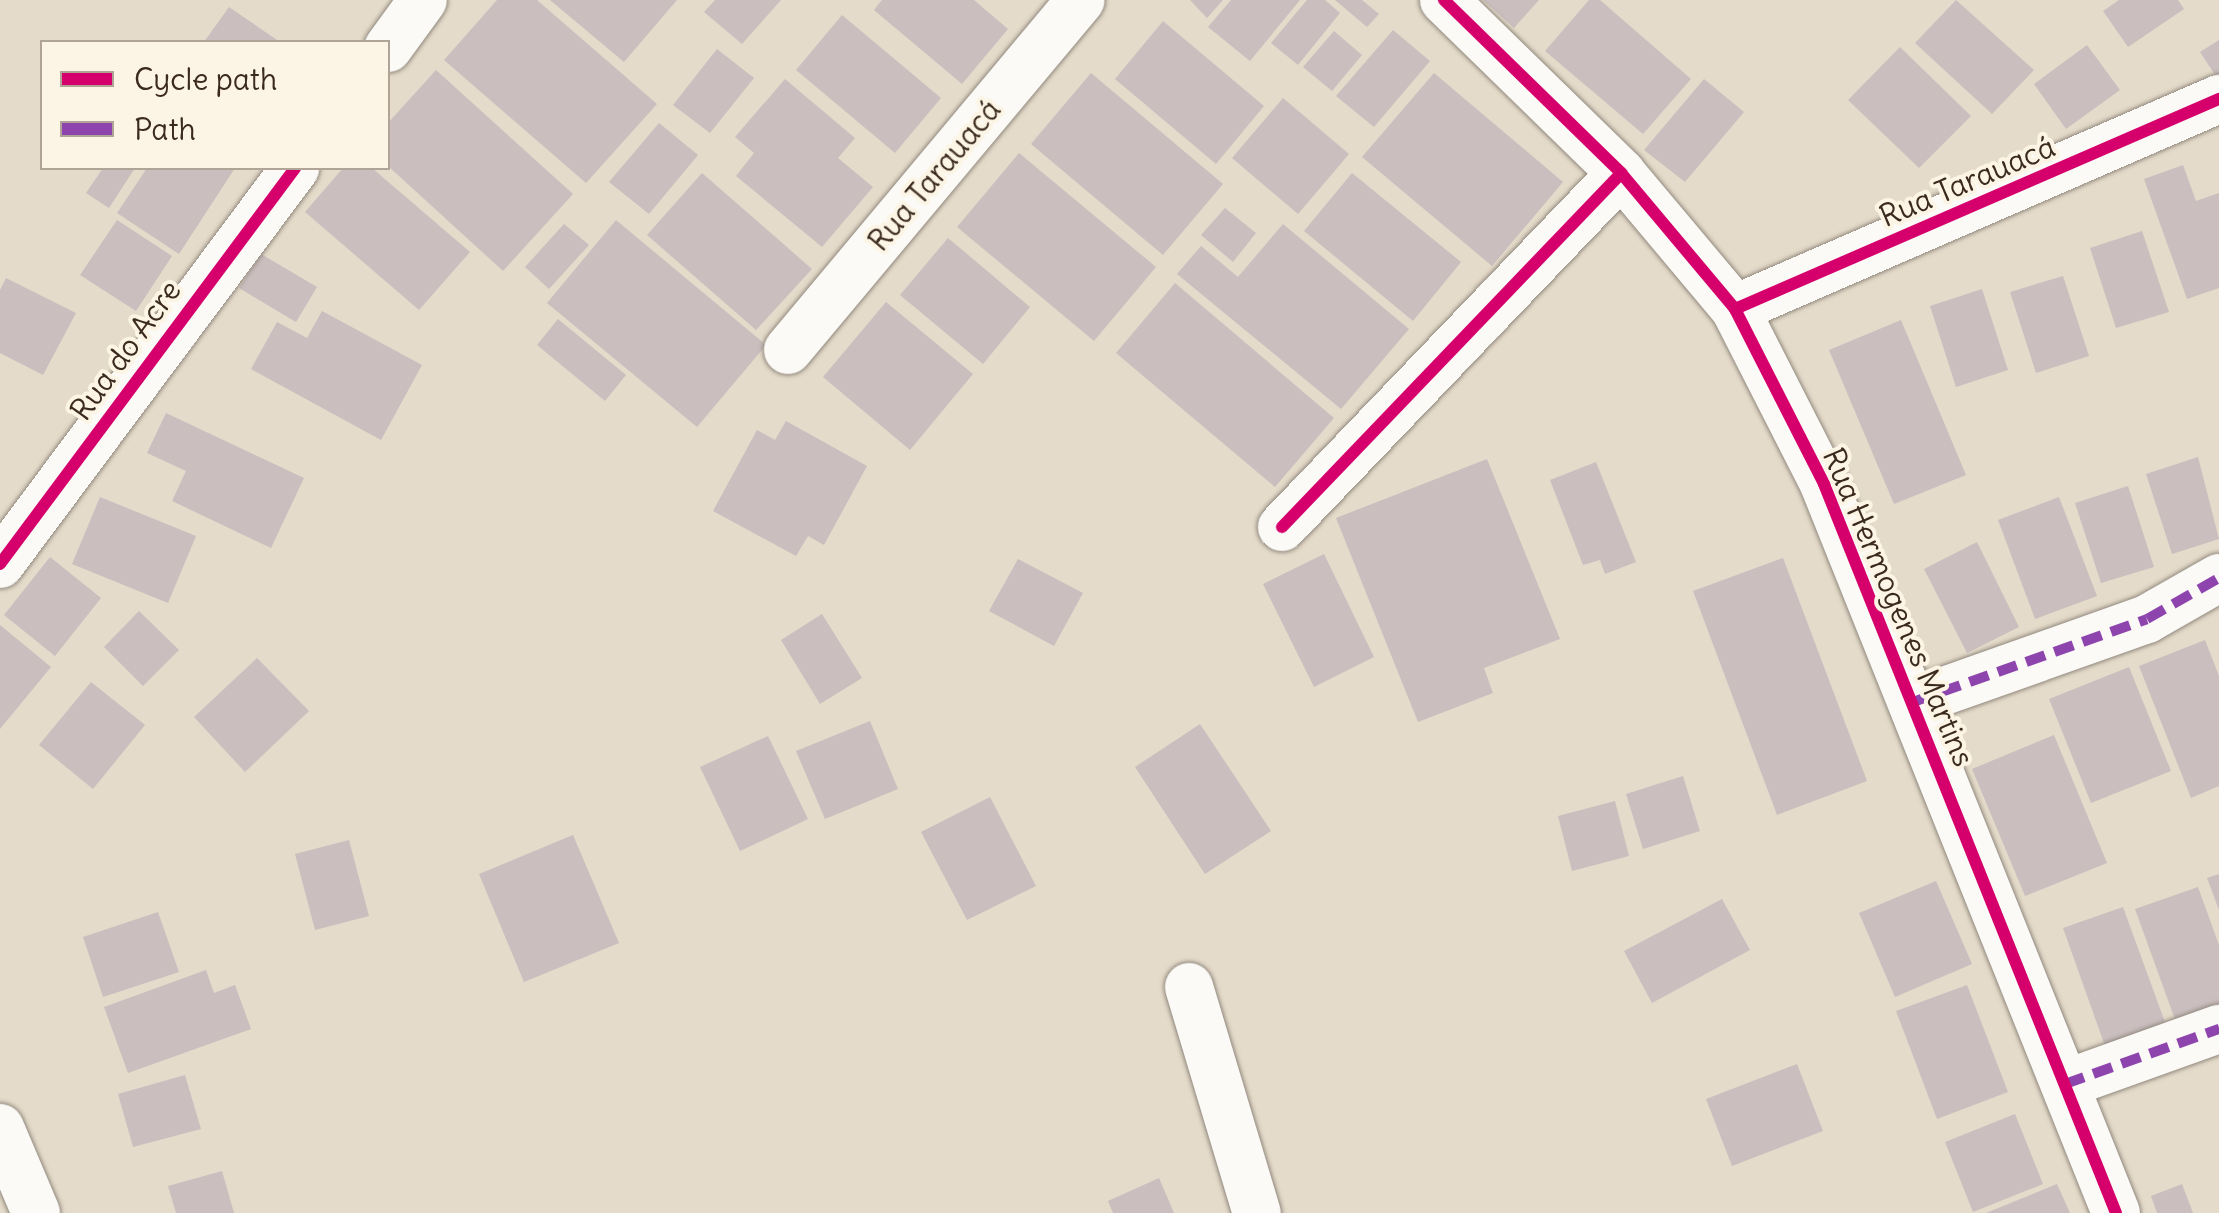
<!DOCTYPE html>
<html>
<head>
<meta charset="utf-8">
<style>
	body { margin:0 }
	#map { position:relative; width:2219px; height:1213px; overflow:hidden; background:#e5dbca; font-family:Delius,sans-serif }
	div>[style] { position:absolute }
	.building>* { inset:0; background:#cabebf }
	.roads { filter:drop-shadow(0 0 2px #91897e) drop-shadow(0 0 2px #91897e) }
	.street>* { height:48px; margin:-24px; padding:0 24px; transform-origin:24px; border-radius:24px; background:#fbfaf7 }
	.quiet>* { height:10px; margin-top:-5px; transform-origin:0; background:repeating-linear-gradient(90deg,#8e44ad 0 20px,transparent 0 30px) }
	.cycleway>* { height:12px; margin:-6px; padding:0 6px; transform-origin:6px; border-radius:6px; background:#d6006c }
	span { translate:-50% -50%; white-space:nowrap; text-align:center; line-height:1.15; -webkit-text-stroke:8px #fcf5e5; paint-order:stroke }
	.street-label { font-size:30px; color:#3b2a1e }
	.legend { position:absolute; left:40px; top:40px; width:350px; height:130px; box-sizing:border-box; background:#fcf5e5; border:2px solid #afa495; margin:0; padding:12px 18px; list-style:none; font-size:30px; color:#3b2a1e }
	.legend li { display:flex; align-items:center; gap:20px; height:50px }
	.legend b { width:50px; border:2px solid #afa495 }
</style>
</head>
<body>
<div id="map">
	<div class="building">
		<i style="clip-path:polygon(497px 0,537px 0,657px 104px,586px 183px,444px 60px)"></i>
		<i style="clip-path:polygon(550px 0,677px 0,624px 62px)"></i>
		<i style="clip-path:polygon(715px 0,781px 0,742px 44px,704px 12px)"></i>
		<i style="clip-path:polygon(882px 0,974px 0,1008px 29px,962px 84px,874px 10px)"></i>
		<i style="clip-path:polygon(1190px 0,1223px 0,1207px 18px)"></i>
		<i style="clip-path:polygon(1231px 0,1300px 0,1250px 61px,1208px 27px)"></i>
		<i style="clip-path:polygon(1307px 0,1325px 0,1340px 13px,1298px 65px,1271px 43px)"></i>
		<i style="clip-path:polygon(1335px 0,1362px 0,1379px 14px,1367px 27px)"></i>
		<i style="clip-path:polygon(1483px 0,1539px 0,1514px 28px)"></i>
		<i style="clip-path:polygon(1589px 0,1600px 0,1691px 79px,1643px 134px,1545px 51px)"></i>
		<i style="clip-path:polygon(1956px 0,2034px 70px,1992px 114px,1915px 43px)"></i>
		<i style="clip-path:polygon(2119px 0,2178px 0,2184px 9px,2128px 47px,2103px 11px)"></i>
		<i style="clip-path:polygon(229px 7px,280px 42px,204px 42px)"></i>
		<i style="clip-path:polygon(842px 15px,941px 98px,895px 153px,796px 70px)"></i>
		<i style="clip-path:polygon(1163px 21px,1264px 106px,1216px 164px,1115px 79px)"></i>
		<i style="clip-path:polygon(1393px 30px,1430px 61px,1374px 127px,1336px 96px)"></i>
		<i style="clip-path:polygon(1334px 31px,1362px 55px,1332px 91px,1303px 67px)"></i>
		<i style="clip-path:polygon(2219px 40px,2219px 81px,2200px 52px)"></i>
		<i style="clip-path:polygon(2087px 45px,2120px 90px,2066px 129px,2034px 84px)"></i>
		<i style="clip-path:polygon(1900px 47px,1971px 116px,1919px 168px,1848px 100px)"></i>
		<i style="clip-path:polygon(717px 49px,754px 78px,710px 133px,673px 105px)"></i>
		<i style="clip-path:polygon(436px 70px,573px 194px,503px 271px,388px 166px,388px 123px)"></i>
		<i style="clip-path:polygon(1091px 73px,1223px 184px,1163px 255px,1031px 144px)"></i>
		<i style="clip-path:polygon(1434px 73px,1563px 182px,1492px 266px,1362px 157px)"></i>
		<i style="clip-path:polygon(785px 79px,855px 138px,838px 158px,873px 187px,822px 247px,736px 176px,754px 153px,735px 137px)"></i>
		<i style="clip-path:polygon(1704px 79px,1744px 112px,1685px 182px,1644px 150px)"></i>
		<i style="clip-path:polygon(1283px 98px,1349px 154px,1298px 214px,1232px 158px)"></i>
		<i style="clip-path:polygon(659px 123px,698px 155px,649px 214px,609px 182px)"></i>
		<i style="clip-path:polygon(1019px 153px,1156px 267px,1094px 341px,957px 227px)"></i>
		<i style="clip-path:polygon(2183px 165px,2196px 201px,2219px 193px,2219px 288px,2187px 299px,2144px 179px)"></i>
		<i style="clip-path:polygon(103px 168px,135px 168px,109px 208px,86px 193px)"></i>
		<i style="clip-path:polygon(147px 168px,235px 168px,179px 254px,117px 213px)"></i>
		<i style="clip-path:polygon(343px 168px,372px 168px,470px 252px,419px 310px,305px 212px)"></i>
		<i style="clip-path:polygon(702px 173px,812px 269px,756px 330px,647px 235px)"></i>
		<i style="clip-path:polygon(1352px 173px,1461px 262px,1413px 321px,1304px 231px)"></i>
		<i style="clip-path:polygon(1225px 208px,1256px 233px,1233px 262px,1201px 235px)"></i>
		<i style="clip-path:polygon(117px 220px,172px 256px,136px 311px,80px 275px)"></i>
		<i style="clip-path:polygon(616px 220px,766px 345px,697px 427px,547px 303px)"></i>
		<i style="clip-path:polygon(564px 224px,589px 245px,549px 289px,525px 267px)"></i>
		<i style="clip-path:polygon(1283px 224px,1409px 329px,1341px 409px,1177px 274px,1201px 246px,1238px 277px)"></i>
		<i style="clip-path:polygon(2142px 231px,2169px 312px,2116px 328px,2090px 248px)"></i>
		<i style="clip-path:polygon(948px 238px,1030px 307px,983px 364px,900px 295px)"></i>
		<i style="clip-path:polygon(261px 254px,317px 287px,296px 322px,239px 288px)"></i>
		<i style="clip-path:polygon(2063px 276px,2089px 356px,2036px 373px,2010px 292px)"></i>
		<i style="clip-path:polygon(6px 278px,76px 313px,43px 375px,0 353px,0 290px)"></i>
		<i style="clip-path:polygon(1175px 283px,1334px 418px,1275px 487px,1116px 353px)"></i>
		<i style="clip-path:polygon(1982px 289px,2008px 370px,1956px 387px,1930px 306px)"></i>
		<i style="clip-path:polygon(886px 302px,973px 374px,910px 450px,823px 377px)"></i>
		<i style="clip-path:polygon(322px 311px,422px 365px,381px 440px,251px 369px,277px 322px,307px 338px)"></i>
		<i style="clip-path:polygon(558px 319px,626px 375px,605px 401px,537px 345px)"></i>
		<i style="clip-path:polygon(1901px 320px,1966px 475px,1894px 504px,1829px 350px)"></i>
		<i style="clip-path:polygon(166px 413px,304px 478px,271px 548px,172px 501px,186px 471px,147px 453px)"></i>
		<i style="clip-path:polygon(786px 421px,867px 466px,824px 545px,808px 536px,796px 556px,713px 511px,757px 430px,775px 440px)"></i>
		<i style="clip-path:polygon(2198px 457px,2219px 539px,2172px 554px,2146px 474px)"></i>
		<i style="clip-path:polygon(1487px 459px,1560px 639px,1484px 668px,1493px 693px,1418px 722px,1336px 518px)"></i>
		<i style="clip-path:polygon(1596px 462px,1636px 562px,1605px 574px,1600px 560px,1583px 565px,1550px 480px)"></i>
		<i style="clip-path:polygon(2128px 486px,2154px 567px,2101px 583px,2075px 503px)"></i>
		<i style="clip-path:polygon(100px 497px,196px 536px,168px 603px,72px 564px)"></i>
		<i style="clip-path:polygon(2059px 497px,2097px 596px,2035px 619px,1998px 520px)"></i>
		<i style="clip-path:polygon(1977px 542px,2019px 627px,1967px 653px,1924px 569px)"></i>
		<i style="clip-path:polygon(1324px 554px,1374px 657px,1314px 687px,1263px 584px)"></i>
		<i style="clip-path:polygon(50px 557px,101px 598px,55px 656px,4px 615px)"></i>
		<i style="clip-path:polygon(1783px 558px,1867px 781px,1777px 815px,1693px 591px)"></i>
		<i style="clip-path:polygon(1018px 559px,1083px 593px,1054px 646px,989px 611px)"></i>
		<i style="clip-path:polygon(139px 611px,179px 650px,143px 686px,104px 647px)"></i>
		<i style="clip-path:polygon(822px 614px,862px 678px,820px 704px,781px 640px)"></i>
		<i style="clip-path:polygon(0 625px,51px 667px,0 729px)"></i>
		<i style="clip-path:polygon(2205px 640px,2219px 676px,2219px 786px,2191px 798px,2139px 666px)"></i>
		<i style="clip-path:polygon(257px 658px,309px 711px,245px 772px,194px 717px)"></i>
		<i style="clip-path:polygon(2129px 667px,2171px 771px,2091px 803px,2049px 699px)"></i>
		<i style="clip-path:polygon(91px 682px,145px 725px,93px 789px,39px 745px)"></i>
		<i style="clip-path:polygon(870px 721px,898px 789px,825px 819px,796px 751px)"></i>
		<i style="clip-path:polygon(1200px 724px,1271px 831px,1205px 874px,1135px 767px)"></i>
		<i style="clip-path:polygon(2054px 735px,2107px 863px,2025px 896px,1972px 769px)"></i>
		<i style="clip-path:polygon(768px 736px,808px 819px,740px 851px,700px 767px)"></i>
		<i style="clip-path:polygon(1683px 776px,1700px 831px,1643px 849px,1626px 794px)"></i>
		<i style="clip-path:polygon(990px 797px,1036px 886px,967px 920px,921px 832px)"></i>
		<i style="clip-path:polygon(1615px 801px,1629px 856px,1572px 871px,1558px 816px)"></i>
		<i style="clip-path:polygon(573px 835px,619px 943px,524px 982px,479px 874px)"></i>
		<i style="clip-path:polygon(349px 840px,369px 916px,315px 930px,295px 854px)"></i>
		<i style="clip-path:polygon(2219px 874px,2219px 910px,2207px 878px)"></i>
		<i style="clip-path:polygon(1936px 881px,1972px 964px,1895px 997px,1859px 913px)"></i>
		<i style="clip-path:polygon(2198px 887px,2219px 945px,2219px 1010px,2177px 1025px,2135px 909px)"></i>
		<i style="clip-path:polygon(1722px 899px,1750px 950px,1652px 1003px,1624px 951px)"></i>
		<i style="clip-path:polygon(2123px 907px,2166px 1025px,2105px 1046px,2063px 928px)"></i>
		<i style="clip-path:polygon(158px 912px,179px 972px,103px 997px,83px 937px)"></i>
		<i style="clip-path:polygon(206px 970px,214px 993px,235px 985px,251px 1029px,128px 1073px,104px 1007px)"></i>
		<i style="clip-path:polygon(1967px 985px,2008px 1092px,1937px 1119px,1896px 1011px)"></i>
		<i style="clip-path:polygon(1797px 1064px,1823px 1131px,1732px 1166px,1706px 1099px)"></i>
		<i style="clip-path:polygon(185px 1075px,201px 1129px,133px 1147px,118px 1094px)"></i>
		<i style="clip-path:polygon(2015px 1114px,2043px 1184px,1973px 1212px,1945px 1142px)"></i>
		<i style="clip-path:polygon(222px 1171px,234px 1213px,176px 1213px,168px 1186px)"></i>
		<i style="clip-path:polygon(1159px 1178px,1174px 1213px,1113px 1213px,1108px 1201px)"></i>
		<i style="clip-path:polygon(2057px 1184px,2070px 1213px,1986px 1213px)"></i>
		<i style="clip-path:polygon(2182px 1184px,2193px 1213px,2157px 1213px,2151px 1196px)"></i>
	</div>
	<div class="roads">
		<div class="street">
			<i style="left:1444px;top:0;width:248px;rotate:44.3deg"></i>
			<i style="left:1621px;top:173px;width:177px;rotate:50deg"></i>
			<i style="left:1735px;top:309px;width:196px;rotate:63deg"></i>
			<i style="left:1824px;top:484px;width:785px;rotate:68.17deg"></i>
			<i style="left:388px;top:48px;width:59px;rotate:-53.9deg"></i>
			<i style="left:1735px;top:309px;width:528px;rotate:-23.46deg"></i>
			<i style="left:788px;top:350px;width:456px;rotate:-50.1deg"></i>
			<i style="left:1282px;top:527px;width:490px;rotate:-46.2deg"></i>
			<i style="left:0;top:564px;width:494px;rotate:-53.3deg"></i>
			<i style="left:1913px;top:702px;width:248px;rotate:-19.5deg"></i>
			<i style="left:2147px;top:619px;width:83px;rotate:-29.7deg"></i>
			<i style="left:1189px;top:987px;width:236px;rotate:73.3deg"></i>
			<i style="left:2065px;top:1084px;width:164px;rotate:-19.7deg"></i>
			<i style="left:0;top:1128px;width:92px;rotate:67deg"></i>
		</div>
	</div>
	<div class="quiet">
		<i style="left:1913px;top:702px;width:248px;rotate:-19.5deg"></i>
		<i style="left:2147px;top:619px;width:83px;rotate:-29.7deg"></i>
		<i style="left:2065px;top:1084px;width:164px;rotate:-19.7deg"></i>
	</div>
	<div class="cycleway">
		<i style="left:1444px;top:0;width:248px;rotate:44.3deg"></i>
		<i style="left:1621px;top:173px;width:177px;rotate:50deg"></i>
		<i style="left:1735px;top:309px;width:196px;rotate:63deg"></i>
		<i style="left:1824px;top:484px;width:785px;rotate:68.17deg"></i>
		<i style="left:1735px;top:309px;width:528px;rotate:-23.46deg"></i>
		<i style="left:1282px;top:527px;width:490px;rotate:-46.2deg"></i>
		<i style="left:0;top:564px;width:494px;rotate:-53.3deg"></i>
	</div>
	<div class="street-label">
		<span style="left:934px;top:175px;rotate:-50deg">Rua Tarauacá</span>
		<span style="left:1967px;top:181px;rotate:-23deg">Rua Tarauacá</span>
		<span style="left:125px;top:350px;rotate:-54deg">Rua do Acre</span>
		<span style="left:1899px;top:607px;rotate:67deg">Rua Hermogenes Martins</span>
	</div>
	<ul class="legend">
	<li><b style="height:12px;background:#d6006c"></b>Cycle path</li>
	<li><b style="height:12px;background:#8e44ad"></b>Path</li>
	</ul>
</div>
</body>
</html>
